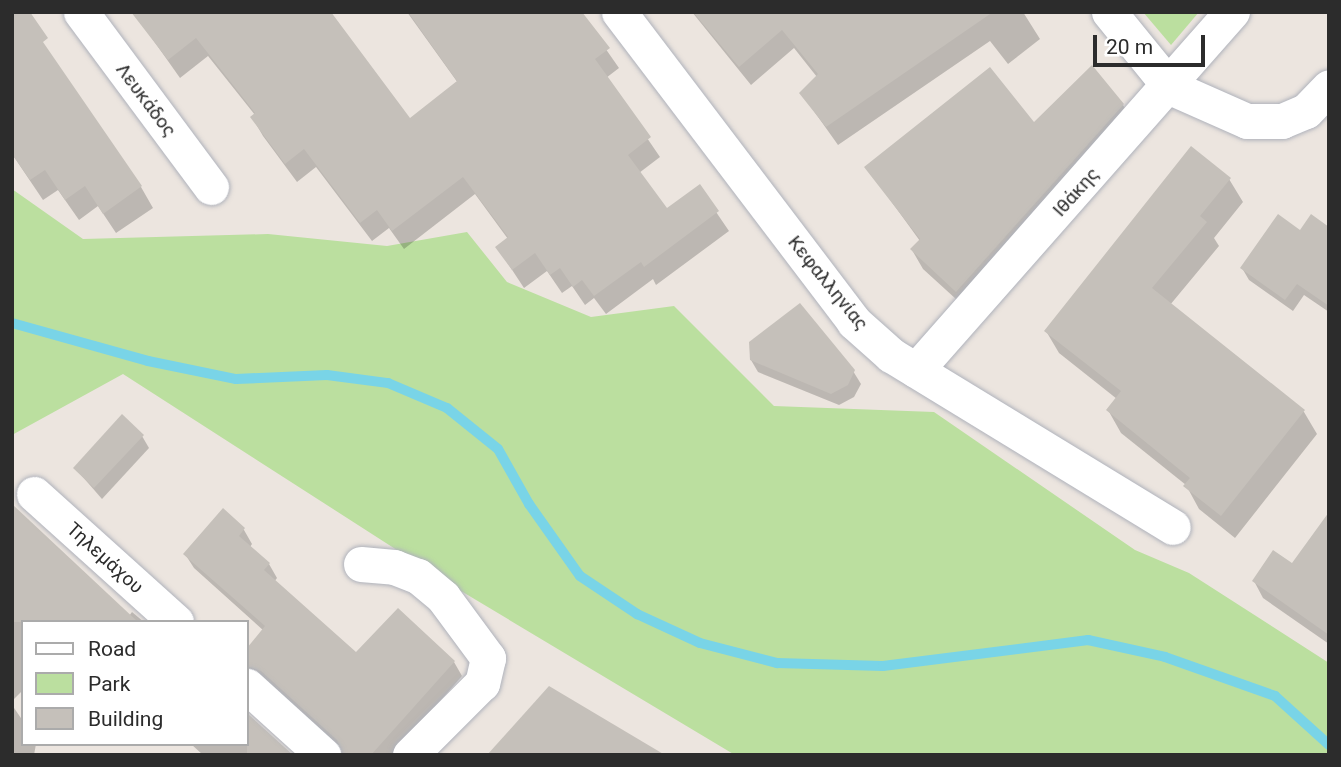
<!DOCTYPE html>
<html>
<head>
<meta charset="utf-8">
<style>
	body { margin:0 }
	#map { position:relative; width:1341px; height:767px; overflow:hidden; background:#ece5df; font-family:Roboto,sans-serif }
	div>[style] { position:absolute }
	.green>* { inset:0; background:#bbdf9f }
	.shadow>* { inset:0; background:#0003 }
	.stream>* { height:10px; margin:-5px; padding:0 5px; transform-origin:5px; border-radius:5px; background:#79d4e7 }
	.building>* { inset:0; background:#c5c0ba }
	.roads { filter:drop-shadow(0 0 2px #afb2bb) drop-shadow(0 0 2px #afb2bb) }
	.street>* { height:35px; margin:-17.5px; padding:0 17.5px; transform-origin:17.5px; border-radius:17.5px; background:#fff }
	span { translate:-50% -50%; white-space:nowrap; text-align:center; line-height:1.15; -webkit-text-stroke:5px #fff; paint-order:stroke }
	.street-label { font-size:19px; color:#2c2c2c }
	.frame { position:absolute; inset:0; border:14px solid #2c2c2c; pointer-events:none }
	.legend { position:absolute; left:21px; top:620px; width:228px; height:126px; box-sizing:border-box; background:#fff; border:2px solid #ababab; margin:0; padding:9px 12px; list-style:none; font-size:21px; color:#2c2c2c }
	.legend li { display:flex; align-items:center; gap:14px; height:35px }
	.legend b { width:35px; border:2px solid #ababab }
	.scale { position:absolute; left:1093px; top:35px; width:112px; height:32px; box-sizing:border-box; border:4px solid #2c2c2c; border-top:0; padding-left:9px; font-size:21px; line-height:24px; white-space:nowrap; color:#2c2c2c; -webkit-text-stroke:5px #fff; paint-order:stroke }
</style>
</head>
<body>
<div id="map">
	<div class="green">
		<i style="clip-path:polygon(1143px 12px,1199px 12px,1171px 45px)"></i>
		<i style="clip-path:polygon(12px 189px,83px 239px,268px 234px,387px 246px,467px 232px,507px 282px,591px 317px,674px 306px,774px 406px,934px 412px,1135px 550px,1189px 573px,1329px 663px,1329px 755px,735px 755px,456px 588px,123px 374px,12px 435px)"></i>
	</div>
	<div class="shadow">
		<i style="clip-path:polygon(149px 12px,410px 120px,458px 83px,407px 12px,580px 12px,619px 68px,606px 78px,660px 157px,639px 173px,667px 210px,699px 187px,729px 231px,656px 285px,653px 279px,606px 314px,594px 298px,585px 305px,572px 286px,562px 293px,547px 271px,524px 288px,497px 247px,508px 239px,475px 194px,404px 249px,389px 228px,372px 241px,316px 167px,297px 182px,263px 136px,252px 117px,255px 115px,208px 56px,180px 78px,139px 20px)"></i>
		<i style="clip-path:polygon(692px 12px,1023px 12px,1040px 39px,1008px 64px,990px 41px,838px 145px,801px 93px,817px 77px,794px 48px,751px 85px)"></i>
		<i style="clip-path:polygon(1123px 105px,1134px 124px,968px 310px,923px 269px,912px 250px,920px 241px,867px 168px)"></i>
		<i style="clip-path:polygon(12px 154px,141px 187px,153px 208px,116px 233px,98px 206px,79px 220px,58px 190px,43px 200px)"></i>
		<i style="clip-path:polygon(1229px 179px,1243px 202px,1214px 238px,1219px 246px,1170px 305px,1304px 412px,1317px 434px,1235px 538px,1199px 509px,1186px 485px,1121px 433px,1108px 410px,1117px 399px,1059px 353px,1046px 331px)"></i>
		<i style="clip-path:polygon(1329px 229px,1329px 312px,1304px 295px,1293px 311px,1249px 280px,1242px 268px,1300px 232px)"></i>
		<i style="clip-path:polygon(751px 360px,853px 371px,861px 384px,854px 397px,839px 405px,758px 372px)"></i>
		<i style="clip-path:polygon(142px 436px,149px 448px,102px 499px,75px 468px)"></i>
		<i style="clip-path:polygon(223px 511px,244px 530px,252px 544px,250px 547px,269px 564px,277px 578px,274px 582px,357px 655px,454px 662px,462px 676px,393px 755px,343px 755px,270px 685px,247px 683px,247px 651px,264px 631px,194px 568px,185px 554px)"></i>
		<i style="clip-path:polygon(12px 513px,129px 616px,132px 612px,144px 622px,23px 622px,23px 690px,12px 701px)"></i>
		<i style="clip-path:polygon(1329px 515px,1329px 644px,1263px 598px,1254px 581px,1292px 565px)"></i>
		<i style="clip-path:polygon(12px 705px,23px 721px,23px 744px,36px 744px,34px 755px,12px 755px)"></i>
		<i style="clip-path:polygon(247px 715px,290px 755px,203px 755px,191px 744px,247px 744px)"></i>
	</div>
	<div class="stream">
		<i style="left:12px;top:323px;width:141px;rotate:15.6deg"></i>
		<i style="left:148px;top:361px;width:90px;rotate:11.6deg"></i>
		<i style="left:236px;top:379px;width:91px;rotate:-2.5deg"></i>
		<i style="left:327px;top:375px;width:62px;rotate:7.5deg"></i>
		<i style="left:388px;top:383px;width:64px;rotate:23deg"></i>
		<i style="left:447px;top:408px;width:65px;rotate:38.8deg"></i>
		<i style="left:498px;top:449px;width:63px;rotate:60.6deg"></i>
		<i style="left:529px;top:504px;width:88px;rotate:54.7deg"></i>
		<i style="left:580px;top:576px;width:69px;rotate:33.7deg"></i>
		<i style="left:637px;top:614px;width:69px;rotate:24.7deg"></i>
		<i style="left:700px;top:643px;width:80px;rotate:14.6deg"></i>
		<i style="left:777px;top:663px;width:106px;rotate:1.6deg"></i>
		<i style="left:883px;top:666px;width:207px;rotate:-7.2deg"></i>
		<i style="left:1088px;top:640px;width:79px;rotate:12.4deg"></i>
		<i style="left:1165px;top:657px;width:117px;rotate:19.5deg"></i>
		<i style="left:1275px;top:696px;width:73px;rotate:42.2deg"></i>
	</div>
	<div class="building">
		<i style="clip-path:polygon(12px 12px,30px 12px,48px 38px,43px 42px,142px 186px,103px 214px,85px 186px,65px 200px,45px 170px,30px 180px,12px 154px)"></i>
		<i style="clip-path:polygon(131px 12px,331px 12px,410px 118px,457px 81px,408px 12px,582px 12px,610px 48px,595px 59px,651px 137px,628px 155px,667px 208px,700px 184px,719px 211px,644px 267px,641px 262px,594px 296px,582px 280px,573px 287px,560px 268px,550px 275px,535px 253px,512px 270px,495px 247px,508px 237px,463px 177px,392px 231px,377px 210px,360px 223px,304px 149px,285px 164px,250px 117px,255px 113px,196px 38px,168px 60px)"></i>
		<i style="clip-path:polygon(693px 12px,993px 12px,826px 127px,799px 93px,818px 74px,782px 30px,739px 67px)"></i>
		<i style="clip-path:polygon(1092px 65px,1124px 104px,956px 292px,910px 249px,920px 239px,864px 167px,990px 67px,1034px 122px)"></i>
		<i style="clip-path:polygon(1191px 146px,1231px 178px,1200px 216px,1207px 222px,1152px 288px,1305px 410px,1221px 516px,1183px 486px,1190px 478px,1106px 410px,1121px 391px,1044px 331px)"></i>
		<i style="clip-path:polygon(1278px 214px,1300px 230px,1311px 214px,1329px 227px,1329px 306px,1297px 284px,1285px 300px,1240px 268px)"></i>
		<i style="clip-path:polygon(800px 303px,855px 370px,848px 385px,831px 394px,750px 360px,749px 342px)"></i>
		<i style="clip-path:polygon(122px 414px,144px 435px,94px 488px,73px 468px)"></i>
		<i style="clip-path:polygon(12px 504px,138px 622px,12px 622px)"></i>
		<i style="clip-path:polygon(223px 508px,245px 528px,239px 536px,270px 563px,264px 570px,356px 652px,398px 608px,455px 661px,371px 755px,343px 755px,337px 740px,261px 671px,247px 666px,247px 648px,265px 626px,183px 554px)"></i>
		<i style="clip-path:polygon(1329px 512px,1329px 635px,1252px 581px,1273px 550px,1292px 563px)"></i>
		<i style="clip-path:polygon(549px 686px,665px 755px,487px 755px)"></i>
		<i style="clip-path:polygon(247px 713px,293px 755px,247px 755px)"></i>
	</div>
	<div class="roads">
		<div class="street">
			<i style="left:81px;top:12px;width:218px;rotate:53.4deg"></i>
			<i style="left:619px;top:12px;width:389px;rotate:52.8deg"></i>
			<i style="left:854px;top:322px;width:50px;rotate:41.7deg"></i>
			<i style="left:891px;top:355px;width:330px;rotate:31.4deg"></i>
			<i style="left:1109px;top:12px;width:97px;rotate:50.9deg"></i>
			<i style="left:1170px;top:87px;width:84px;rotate:23.8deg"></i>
			<i style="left:1247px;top:121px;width:35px"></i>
			<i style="left:1282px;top:121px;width:26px;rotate:-23deg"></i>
			<i style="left:1306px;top:111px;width:33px;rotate:-46deg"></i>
			<i style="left:916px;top:370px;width:478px;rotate:-48.6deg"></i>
			<i style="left:34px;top:494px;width:191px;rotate:42deg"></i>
			<i style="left:361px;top:564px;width:33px;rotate:5deg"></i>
			<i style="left:394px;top:567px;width:26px;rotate:21deg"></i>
			<i style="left:418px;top:576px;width:33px;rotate:40deg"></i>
			<i style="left:443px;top:597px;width:76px;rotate:53.6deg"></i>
			<i style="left:488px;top:658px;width:26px;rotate:103deg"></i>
			<i style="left:482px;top:683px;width:102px;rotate:135deg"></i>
			<i style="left:247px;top:686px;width:103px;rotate:42.2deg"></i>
		</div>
	</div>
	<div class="street-label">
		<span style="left:146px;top:100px;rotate:53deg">Λευκάδος</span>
		<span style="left:1076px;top:192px;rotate:-48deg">Ιθάκης</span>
		<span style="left:828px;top:283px;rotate:51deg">Κεφαλληνίας</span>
		<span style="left:105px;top:558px;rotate:42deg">Τηλεμάχου</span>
	</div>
	<div class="frame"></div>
	<ul class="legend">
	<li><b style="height:9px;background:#fff"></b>Road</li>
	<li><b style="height:19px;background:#bbdf9f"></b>Park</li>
	<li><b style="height:19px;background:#c5c0ba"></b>Building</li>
	</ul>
	<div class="scale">20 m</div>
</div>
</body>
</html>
